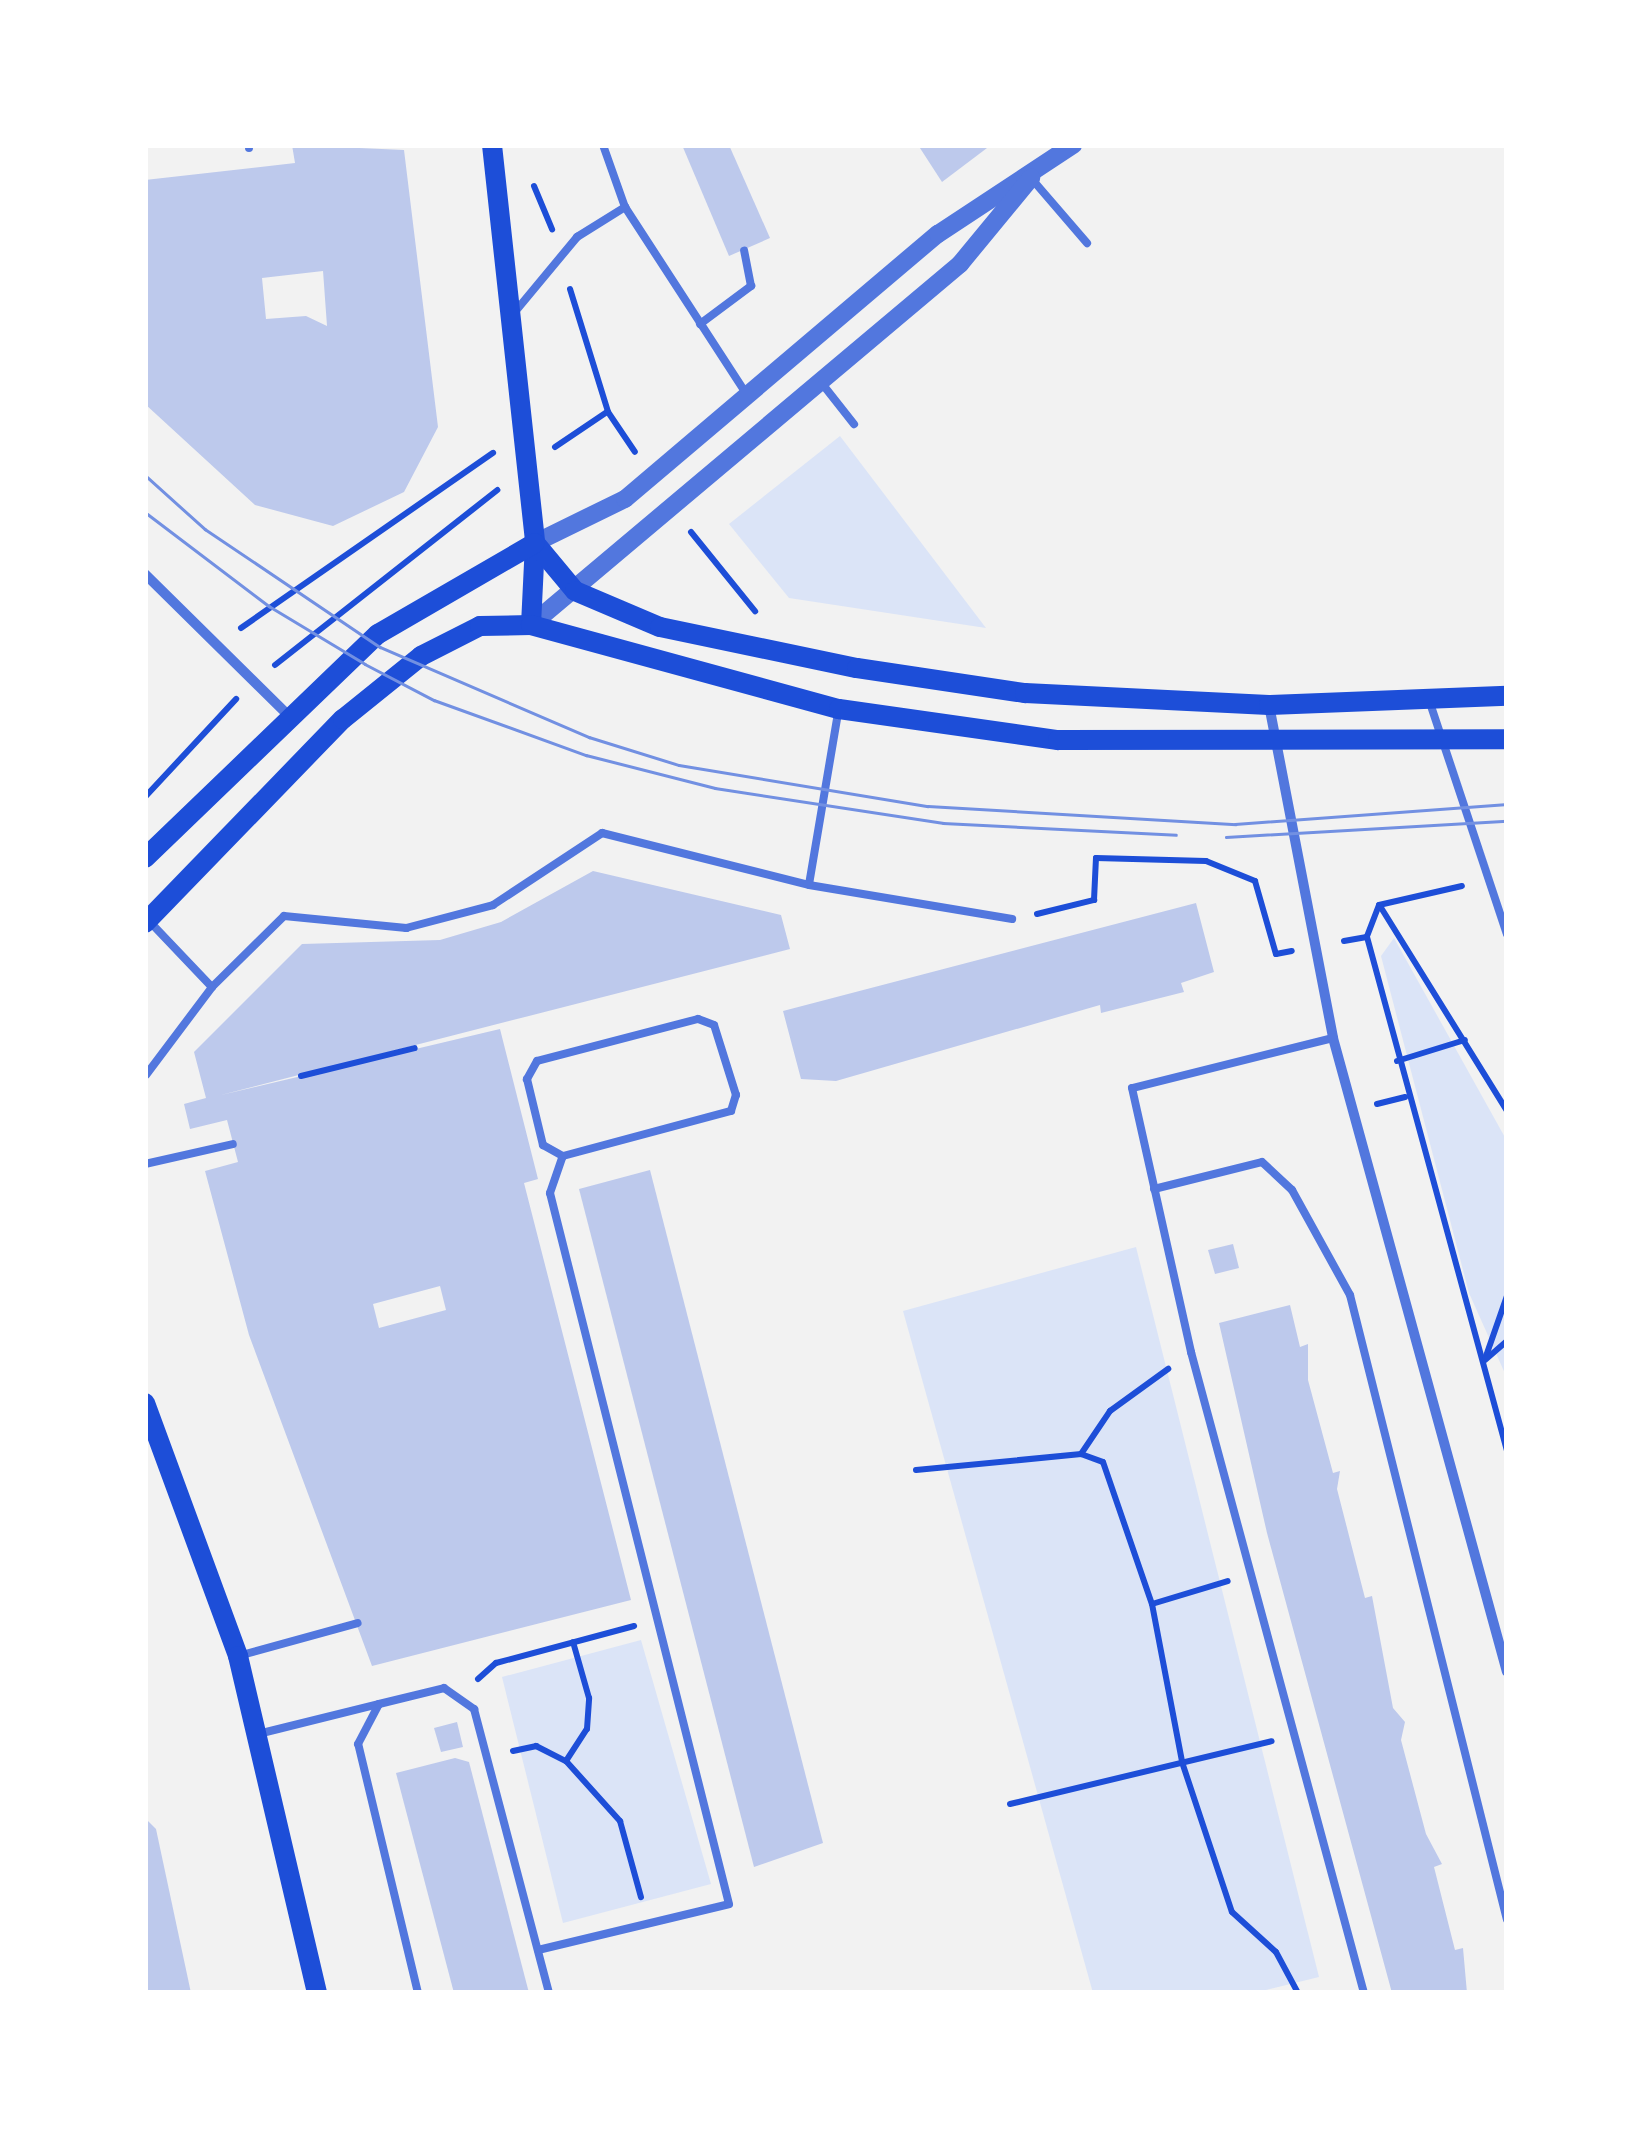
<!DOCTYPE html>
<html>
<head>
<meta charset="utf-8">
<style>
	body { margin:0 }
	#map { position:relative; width:1652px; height:2138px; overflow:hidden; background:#f2f2f2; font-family:Overpass,sans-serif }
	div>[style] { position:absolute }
	.green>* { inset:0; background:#dbe4f7 }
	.building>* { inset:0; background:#bdc9ec }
	.path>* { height:6px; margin:-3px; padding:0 3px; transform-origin:3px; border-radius:3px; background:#1d4ed8 }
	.service>* { height:8px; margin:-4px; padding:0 4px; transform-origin:4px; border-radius:4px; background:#5277de }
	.minor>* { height:10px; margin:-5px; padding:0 5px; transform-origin:5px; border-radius:5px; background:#5277de }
	.tertiary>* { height:18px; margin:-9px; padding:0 9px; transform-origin:9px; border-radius:9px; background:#5277de }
	.secondary>* { height:20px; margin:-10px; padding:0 10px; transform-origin:10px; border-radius:10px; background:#1d4ed8 }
	.tram>* { height:2.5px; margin:-1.25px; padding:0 1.25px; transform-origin:1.25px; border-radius:1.25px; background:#7290e2 }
	span { translate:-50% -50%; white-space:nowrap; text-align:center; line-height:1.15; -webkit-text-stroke:9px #fff; paint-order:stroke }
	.frame { position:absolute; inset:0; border:148px solid #fff; pointer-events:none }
</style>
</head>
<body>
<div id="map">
	<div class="green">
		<i style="clip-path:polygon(840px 436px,986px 628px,789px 598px,729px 524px)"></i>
		<i style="clip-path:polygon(1394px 938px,1507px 1141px,1507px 1378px,1469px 1293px,1381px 956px)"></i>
		<i style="clip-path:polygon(1136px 1247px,1319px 1977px,1254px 1993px,1093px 1993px,903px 1311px)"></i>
		<i style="clip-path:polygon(641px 1640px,711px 1884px,563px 1923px,502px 1677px)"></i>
	</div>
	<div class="building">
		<i style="clip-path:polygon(evenodd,292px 145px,404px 150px,438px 427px,404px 492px,333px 526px,255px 505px,145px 404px,145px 180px,295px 163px,292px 145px,323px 271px,327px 326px,306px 316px,266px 319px,262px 278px,323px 271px)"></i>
		<i style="clip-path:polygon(682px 145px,729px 145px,770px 238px,729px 256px)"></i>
		<i style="clip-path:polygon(918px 145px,991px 145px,942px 182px)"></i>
		<i style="clip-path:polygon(evenodd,593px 871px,781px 915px,790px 949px,221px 1095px,500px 1029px,538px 1179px,524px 1183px,631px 1600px,372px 1666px,249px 1335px,205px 1171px,238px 1162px,227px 1120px,190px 1129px,184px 1104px,206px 1098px,194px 1052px,302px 944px,440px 940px,501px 922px,593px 871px,440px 1286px,446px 1310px,379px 1328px,373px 1304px,440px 1286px)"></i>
		<i style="clip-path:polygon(1196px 903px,1214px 972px,1181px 983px,1184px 992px,1101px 1013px,1100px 1005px,836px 1081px,801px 1079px,783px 1011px)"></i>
		<i style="clip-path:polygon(650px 1170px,823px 1843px,754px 1867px,579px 1189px)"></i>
		<i style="clip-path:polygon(1233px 1244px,1239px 1268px,1215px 1274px,1208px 1250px)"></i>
		<i style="clip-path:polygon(1290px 1305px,1300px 1347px,1308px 1344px,1308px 1380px,1333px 1473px,1340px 1471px,1337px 1489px,1365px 1598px,1372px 1596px,1393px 1708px,1405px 1722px,1401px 1740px,1426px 1834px,1442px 1864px,1434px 1867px,1455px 1950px,1463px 1948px,1467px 1993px,1392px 1993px,1267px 1533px,1219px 1323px)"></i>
		<i style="clip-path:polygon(457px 1722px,463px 1747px,441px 1752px,434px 1728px)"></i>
		<i style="clip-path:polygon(455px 1758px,469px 1762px,529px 1993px,454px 1993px,396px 1773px)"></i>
		<i style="clip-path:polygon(145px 1818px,156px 1829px,191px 1993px,145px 1993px)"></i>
	</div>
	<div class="path">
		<i style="left:534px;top:186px;width:47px;rotate:67.3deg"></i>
		<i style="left:570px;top:289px;width:129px;rotate:72.8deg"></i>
		<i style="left:608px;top:412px;width:48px;rotate:56deg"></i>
		<i style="left:555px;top:447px;width:63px;rotate:-33.9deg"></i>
		<i style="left:691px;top:532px;width:102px;rotate:51deg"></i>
		<i style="left:241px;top:628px;width:307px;rotate:-34.8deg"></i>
		<i style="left:275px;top:665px;width:283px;rotate:-38.2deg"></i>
		<i style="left:145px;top:797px;width:134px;rotate:-47.1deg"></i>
		<i style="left:1379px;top:905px;width:34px;rotate:111deg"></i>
		<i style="left:1367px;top:937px;width:533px;rotate:74.76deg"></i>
		<i style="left:1379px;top:905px;width:85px;rotate:-12.9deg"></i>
		<i style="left:1380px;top:906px;width:241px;rotate:58.2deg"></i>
		<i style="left:1037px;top:914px;width:59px;rotate:-13.8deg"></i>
		<i style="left:1094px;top:900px;width:42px;rotate:-87.3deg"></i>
		<i style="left:1096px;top:858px;width:110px;rotate:1.6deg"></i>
		<i style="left:1206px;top:861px;width:53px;rotate:22.2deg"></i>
		<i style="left:1255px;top:881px;width:76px;rotate:74deg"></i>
		<i style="left:1276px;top:954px;width:16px;rotate:-11deg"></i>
		<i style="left:1344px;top:941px;width:23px;rotate:-10deg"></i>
		<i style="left:1397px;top:1061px;width:71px;rotate:-17.2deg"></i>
		<i style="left:301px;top:1076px;width:117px;rotate:-13.8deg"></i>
		<i style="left:1377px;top:1104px;width:29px;rotate:-14deg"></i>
		<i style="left:1485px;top:1359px;width:67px;rotate:-70.8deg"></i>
		<i style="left:1485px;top:1360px;width:29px;rotate:-41deg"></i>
		<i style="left:1081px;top:1454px;width:52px;rotate:-56deg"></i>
		<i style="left:1110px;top:1411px;width:72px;rotate:-35.9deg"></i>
		<i style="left:916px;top:1470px;width:166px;rotate:-5.5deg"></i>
		<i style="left:1081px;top:1454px;width:23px;rotate:20deg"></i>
		<i style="left:1103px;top:1462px;width:150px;rotate:71deg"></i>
		<i style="left:1152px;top:1604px;width:161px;rotate:79.2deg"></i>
		<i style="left:1182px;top:1762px;width:158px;rotate:71.6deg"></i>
		<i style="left:1232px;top:1912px;width:59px;rotate:42.3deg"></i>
		<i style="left:1276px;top:1952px;width:47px;rotate:61.8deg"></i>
		<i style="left:1152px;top:1604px;width:79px;rotate:-16.8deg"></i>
		<i style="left:478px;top:1679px;width:24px;rotate:-42deg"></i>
		<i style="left:496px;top:1663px;width:143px;rotate:-15deg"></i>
		<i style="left:513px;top:1751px;width:24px;rotate:-12deg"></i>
		<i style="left:536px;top:1746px;width:34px;rotate:27deg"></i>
		<i style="left:566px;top:1761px;width:81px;rotate:48deg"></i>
		<i style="left:620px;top:1821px;width:79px;rotate:74.6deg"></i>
		<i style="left:566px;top:1761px;width:38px;rotate:-57deg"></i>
		<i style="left:587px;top:1729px;width:31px;rotate:-86deg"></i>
		<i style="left:589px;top:1698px;width:58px;rotate:-105.9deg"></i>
		<i style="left:1010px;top:1804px;width:269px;rotate:-13.5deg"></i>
	</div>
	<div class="service">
		<i style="left:249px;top:145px;width:3px;rotate:90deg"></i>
		<i style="left:603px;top:145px;width:66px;rotate:70.5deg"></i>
		<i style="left:625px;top:207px;width:221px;rotate:57deg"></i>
		<i style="left:1031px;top:178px;width:86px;rotate:49.3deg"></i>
		<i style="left:514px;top:313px;width:99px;rotate:-50.3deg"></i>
		<i style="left:577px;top:237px;width:57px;rotate:-32deg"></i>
		<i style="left:700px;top:324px;width:64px;rotate:-36.7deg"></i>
		<i style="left:751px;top:286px;width:36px;rotate:-101deg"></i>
		<i style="left:820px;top:381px;width:55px;rotate:51.7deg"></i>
		<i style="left:1430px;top:703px;width:244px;rotate:71.6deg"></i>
		<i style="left:838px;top:713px;width:174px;rotate:99.6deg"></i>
		<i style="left:809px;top:885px;width:206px;rotate:9.5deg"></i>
		<i style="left:150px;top:922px;width:90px;rotate:46.4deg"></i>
		<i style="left:212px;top:987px;width:101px;rotate:-44.6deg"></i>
		<i style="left:284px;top:916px;width:123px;rotate:5.6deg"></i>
		<i style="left:406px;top:928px;width:90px;rotate:-14.8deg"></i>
		<i style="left:493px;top:905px;width:131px;rotate:-33.4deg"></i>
		<i style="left:602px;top:833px;width:213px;rotate:14.1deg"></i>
		<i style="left:1333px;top:1038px;width:207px;rotate:166deg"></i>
		<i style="left:1132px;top:1088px;width:271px;rotate:77.4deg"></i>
		<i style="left:1191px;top:1352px;width:664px;rotate:74.9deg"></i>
		<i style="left:146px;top:1075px;width:110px;rotate:-53.1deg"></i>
		<i style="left:145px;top:1164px;width:90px;rotate:-12.8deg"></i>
		<i style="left:1154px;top:1189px;width:111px;rotate:-14deg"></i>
		<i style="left:1262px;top:1162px;width:41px;rotate:43deg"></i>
		<i style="left:1292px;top:1190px;width:120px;rotate:61.1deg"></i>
		<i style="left:1350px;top:1295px;width:644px;rotate:75.9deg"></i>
		<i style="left:238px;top:1656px;width:124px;rotate:-15.4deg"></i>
		<i style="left:258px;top:1734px;width:125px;rotate:-13.9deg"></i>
		<i style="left:538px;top:1950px;width:196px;rotate:-13.5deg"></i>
		<i style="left:729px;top:1904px;width:733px;rotate:-104.13deg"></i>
		<i style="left:550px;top:1193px;width:39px;rotate:-71deg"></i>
		<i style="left:563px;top:1156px;width:174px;rotate:-15deg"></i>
		<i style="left:731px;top:1111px;width:17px;rotate:-73deg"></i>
		<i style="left:736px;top:1095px;width:73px;rotate:-107.4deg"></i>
		<i style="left:714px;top:1025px;width:17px;rotate:-159deg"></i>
		<i style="left:698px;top:1019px;width:166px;rotate:165.4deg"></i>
		<i style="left:537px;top:1061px;width:21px;rotate:119deg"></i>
		<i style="left:527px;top:1079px;width:68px;rotate:76.4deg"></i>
		<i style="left:543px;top:1145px;width:23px;rotate:29deg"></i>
		<i style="left:418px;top:1993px;width:256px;rotate:-103.5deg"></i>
		<i style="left:358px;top:1744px;width:45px;rotate:-62.3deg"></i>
		<i style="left:379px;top:1704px;width:67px;rotate:-13.8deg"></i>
		<i style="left:444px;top:1688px;width:37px;rotate:35deg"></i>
		<i style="left:474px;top:1709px;width:294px;rotate:75.2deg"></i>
	</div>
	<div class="minor">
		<i style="left:145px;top:574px;width:204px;rotate:44.6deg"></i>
		<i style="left:1269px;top:705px;width:339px;rotate:79.1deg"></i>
		<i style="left:1333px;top:1038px;width:657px;rotate:74.65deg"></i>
	</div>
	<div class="tertiary">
		<i style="left:535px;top:543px;width:100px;rotate:-26.1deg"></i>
		<i style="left:625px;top:499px;width:410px;rotate:-40.3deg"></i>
		<i style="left:938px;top:234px;width:162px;rotate:-33.4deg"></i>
		<i style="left:531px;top:625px;width:561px;rotate:-40.08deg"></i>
		<i style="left:960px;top:264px;width:112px;rotate:-50.5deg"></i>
	</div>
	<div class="secondary">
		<i style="left:492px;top:145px;width:400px;rotate:83.8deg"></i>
		<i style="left:535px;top:543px;width:82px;rotate:92.8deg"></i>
		<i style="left:535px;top:543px;width:62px;rotate:50.2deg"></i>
		<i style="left:575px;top:591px;width:92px;rotate:23deg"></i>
		<i style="left:660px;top:627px;width:201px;rotate:11.8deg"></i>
		<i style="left:857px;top:668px;width:170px;rotate:8.5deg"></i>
		<i style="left:1025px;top:693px;width:244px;rotate:2.8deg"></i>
		<i style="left:1269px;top:705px;width:238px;rotate:-2.2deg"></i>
		<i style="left:145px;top:858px;width:323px;rotate:-43.9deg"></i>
		<i style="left:378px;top:634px;width:181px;rotate:-30.1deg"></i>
		<i style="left:145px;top:923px;width:284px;rotate:-45.9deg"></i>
		<i style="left:343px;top:719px;width:100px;rotate:-38.9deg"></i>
		<i style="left:421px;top:656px;width:66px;rotate:-27deg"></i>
		<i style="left:480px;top:626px;width:51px;rotate:-1.1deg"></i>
		<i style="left:531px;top:625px;width:319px;rotate:15.3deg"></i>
		<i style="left:839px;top:709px;width:221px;rotate:8.1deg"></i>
		<i style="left:1058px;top:740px;width:449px;rotate:-0.1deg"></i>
		<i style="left:145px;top:1403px;width:270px;rotate:69.8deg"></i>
		<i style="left:238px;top:1656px;width:346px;rotate:76.8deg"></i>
	</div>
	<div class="tram">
		<i style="left:145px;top:475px;width:81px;rotate:42deg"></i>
		<i style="left:205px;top:529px;width:211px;rotate:34deg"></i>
		<i style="left:380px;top:647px;width:228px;rotate:23.3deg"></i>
		<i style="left:589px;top:737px;width:94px;rotate:17.3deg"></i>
		<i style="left:679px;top:765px;width:252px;rotate:9.4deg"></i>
		<i style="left:928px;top:806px;width:308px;rotate:3.4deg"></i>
		<i style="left:1235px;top:824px;width:273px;rotate:-4.2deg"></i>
		<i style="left:145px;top:512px;width:156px;rotate:37.2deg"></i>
		<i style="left:269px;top:606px;width:112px;rotate:31.1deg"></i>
		<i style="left:365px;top:664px;width:78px;rotate:27.6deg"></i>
		<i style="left:434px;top:700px;width:162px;rotate:19.9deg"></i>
		<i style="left:586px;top:755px;width:133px;rotate:14.3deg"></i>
		<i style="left:715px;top:788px;width:231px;rotate:8.7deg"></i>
		<i style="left:943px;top:823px;width:233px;rotate:2.9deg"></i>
		<i style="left:1226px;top:837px;width:281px;rotate:-3.3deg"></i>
	</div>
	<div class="frame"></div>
</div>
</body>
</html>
